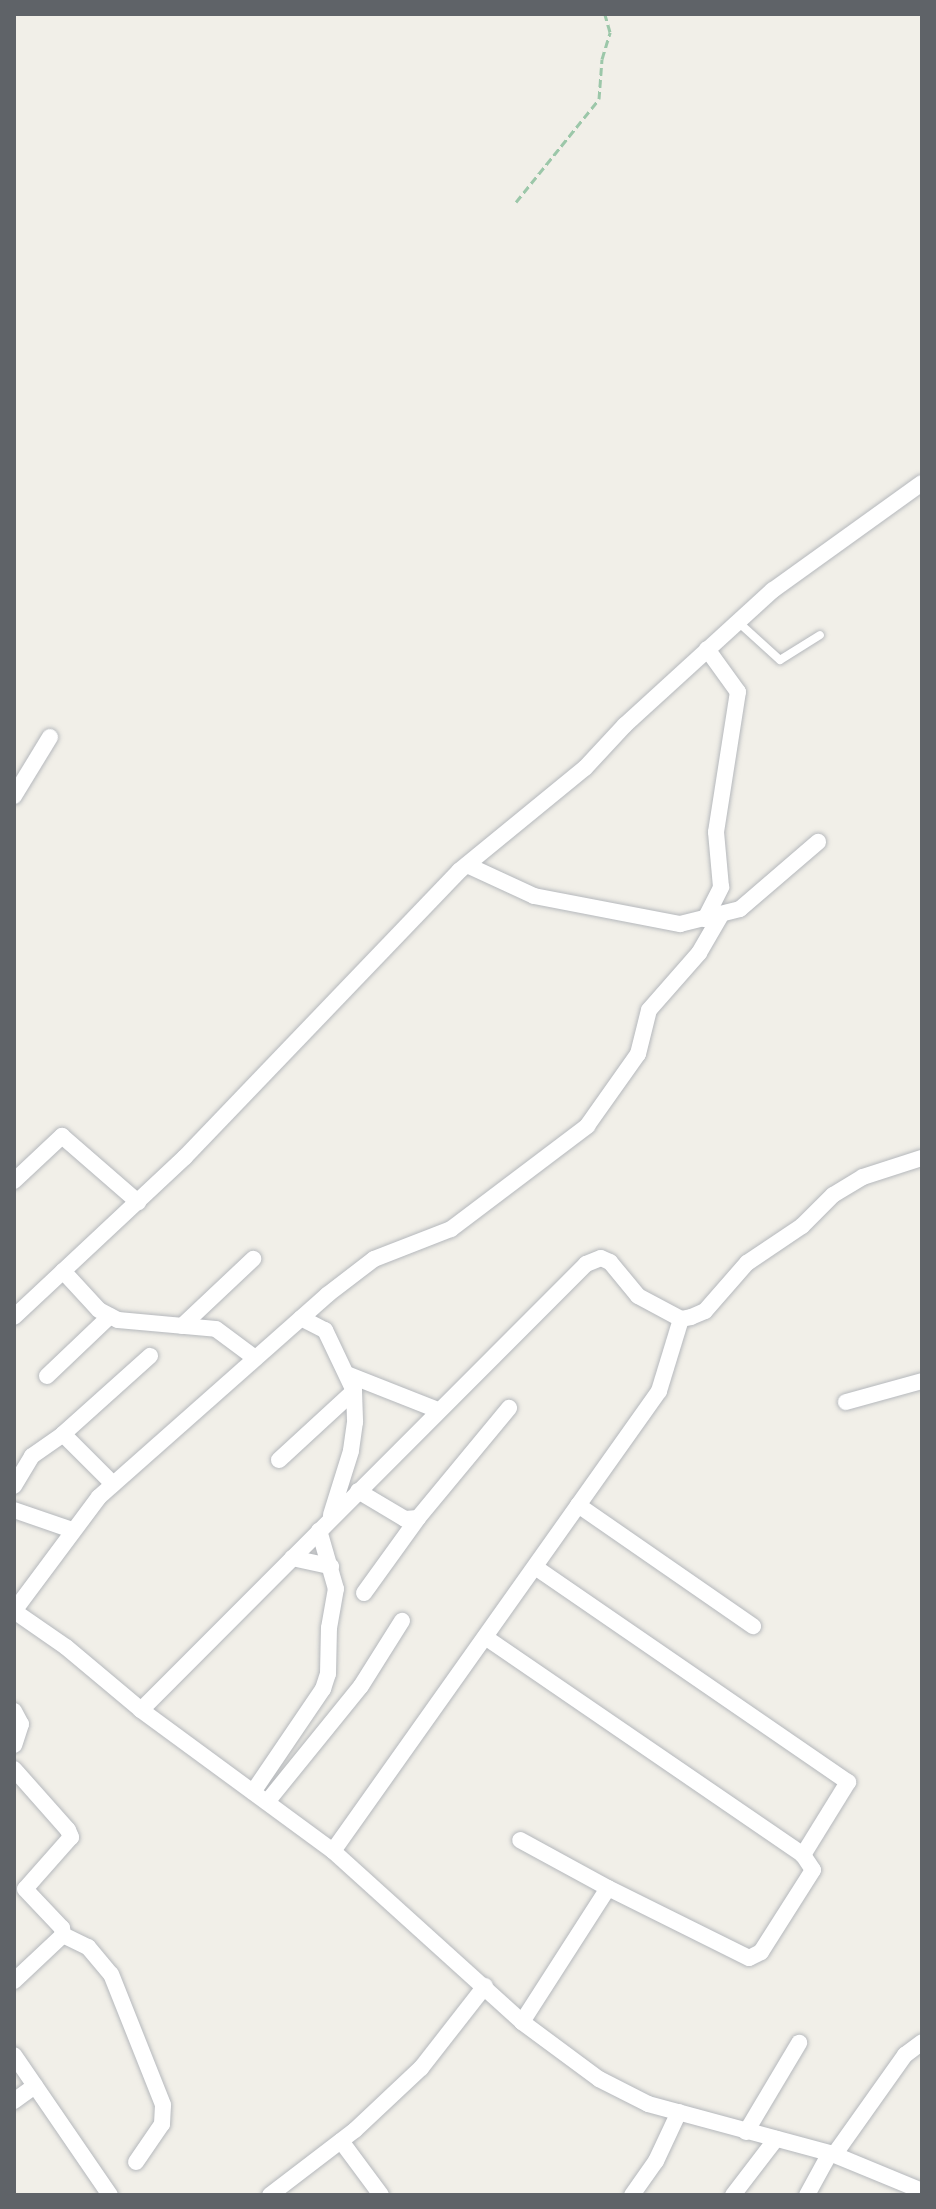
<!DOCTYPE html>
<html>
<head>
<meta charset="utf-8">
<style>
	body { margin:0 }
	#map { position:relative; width:936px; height:2209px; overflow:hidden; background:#f1efe8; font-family:Cabin,sans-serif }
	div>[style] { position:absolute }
	.path>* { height:3px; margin-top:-1.5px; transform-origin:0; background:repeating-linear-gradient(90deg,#9cc7a9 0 8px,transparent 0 12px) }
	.roads { filter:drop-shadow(0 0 2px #b5b8bc) drop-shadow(0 0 2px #b5b8bc) }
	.service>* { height:8px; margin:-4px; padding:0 4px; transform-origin:4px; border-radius:4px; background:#fff }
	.minor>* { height:16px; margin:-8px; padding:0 8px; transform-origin:8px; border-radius:8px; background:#fff }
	span { translate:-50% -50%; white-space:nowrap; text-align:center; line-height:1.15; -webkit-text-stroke:6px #fff; paint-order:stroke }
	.frame { position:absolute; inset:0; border:16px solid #5f6368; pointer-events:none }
</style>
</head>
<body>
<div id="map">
	<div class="path">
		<i style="left:516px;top:202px;width:132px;rotate:-51.1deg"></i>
		<i style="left:599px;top:99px;width:40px;rotate:-85.7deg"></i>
		<i style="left:602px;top:59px;width:28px;rotate:-73deg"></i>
		<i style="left:610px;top:32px;width:19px;rotate:-106deg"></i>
	</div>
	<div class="roads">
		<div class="service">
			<i style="left:737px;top:621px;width:58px;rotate:42.2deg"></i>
			<i style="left:780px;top:660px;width:47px;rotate:-32deg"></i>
		</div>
		<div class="minor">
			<i style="left:14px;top:796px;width:69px;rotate:-58.6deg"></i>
			<i style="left:467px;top:865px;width:74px;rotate:24.8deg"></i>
			<i style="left:534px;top:896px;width:149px;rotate:10.9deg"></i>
			<i style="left:680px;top:924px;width:62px;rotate:-14deg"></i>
			<i style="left:740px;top:909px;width:103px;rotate:-40.7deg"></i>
			<i style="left:705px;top:919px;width:36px;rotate:-63deg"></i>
			<i style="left:721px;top:887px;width:55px;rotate:-95.2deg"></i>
			<i style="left:716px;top:832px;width:142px;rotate:-81.1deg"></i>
			<i style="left:738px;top:692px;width:53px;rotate:-125.8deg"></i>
			<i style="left:14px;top:1181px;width:66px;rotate:-43.2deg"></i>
			<i style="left:62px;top:1136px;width:101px;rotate:41deg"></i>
			<i style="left:63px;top:1271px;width:53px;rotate:47.3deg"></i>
			<i style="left:99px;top:1310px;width:21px;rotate:28deg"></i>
			<i style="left:118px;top:1320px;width:98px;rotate:5.2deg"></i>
			<i style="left:216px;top:1329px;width:49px;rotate:36.6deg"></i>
			<i style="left:14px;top:1317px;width:234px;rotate:-43.1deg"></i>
			<i style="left:185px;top:1157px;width:396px;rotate:-46.2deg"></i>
			<i style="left:459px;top:871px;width:163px;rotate:-39.3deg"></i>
			<i style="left:585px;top:768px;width:59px;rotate:-47.1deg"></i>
			<i style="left:625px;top:725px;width:200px;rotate:-42.4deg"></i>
			<i style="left:773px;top:590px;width:183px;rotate:-35.7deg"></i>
			<i style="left:301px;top:1318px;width:27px;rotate:27deg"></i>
			<i style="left:325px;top:1330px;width:68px;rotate:64.6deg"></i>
			<i style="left:354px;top:1391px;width:31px;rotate:88deg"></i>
			<i style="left:355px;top:1422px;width:29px;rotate:98deg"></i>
			<i style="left:351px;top:1451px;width:67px;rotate:107.4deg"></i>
			<i style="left:182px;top:1326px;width:98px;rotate:-43.3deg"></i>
			<i style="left:349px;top:1375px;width:96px;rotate:21.5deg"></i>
			<i style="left:47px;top:1376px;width:87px;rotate:-43.6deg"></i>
			<i style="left:846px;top:1402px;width:79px;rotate:-15.4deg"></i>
			<i style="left:63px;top:1434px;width:71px;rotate:45deg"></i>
			<i style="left:279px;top:1460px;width:102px;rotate:-42.6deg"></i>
			<i style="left:14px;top:1486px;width:35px;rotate:-59deg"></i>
			<i style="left:32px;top:1456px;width:38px;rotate:-35deg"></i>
			<i style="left:63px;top:1434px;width:117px;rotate:-41.9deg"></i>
			<i style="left:358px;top:1491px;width:55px;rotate:30.8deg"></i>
			<i style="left:405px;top:1519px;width:13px;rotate:-4deg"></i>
			<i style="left:418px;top:1518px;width:143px;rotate:-50.4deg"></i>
			<i style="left:578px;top:1505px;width:213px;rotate:34.7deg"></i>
			<i style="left:14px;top:1510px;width:61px;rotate:19deg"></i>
			<i style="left:292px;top:1558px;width:40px;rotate:12deg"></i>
			<i style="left:535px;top:1567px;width:380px;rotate:34.5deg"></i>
			<i style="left:848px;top:1782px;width:86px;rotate:121.7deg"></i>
			<i style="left:364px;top:1593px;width:92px;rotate:-54.2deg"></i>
			<i style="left:14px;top:1611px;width:63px;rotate:34.7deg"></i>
			<i style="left:66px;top:1647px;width:98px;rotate:40deg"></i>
			<i style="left:141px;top:1710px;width:238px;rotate:36.3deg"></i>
			<i style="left:333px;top:1851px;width:255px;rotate:42.1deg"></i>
			<i style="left:522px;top:2022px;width:96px;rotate:36.5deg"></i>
			<i style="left:599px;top:2079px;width:55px;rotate:27deg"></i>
			<i style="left:648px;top:2104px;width:188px;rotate:15.1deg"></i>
			<i style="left:830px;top:2153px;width:100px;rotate:22.4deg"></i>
			<i style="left:14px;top:1611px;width:142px;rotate:-53.3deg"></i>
			<i style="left:99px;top:1497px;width:305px;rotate:-41.5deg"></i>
			<i style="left:327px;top:1295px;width:59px;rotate:-37.5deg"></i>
			<i style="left:374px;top:1259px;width:83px;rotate:-21.3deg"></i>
			<i style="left:451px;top:1229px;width:171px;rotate:-37.1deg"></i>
			<i style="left:587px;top:1126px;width:88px;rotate:-54.7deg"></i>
			<i style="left:638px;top:1054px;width:45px;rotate:-76deg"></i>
			<i style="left:649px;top:1010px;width:76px;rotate:-48.7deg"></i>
			<i style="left:699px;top:953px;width:44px;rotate:-59.9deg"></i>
			<i style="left:485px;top:1637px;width:386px;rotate:34.4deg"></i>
			<i style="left:803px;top:1855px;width:18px;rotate:56deg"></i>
			<i style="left:813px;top:1870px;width:97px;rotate:122.4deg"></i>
			<i style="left:761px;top:1952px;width:13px;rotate:153deg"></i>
			<i style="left:749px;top:1958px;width:157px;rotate:-153.6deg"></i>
			<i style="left:608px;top:1888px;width:100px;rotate:-151.4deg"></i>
			<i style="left:141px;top:1710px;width:630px;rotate:-45.06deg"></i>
			<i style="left:586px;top:1264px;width:16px;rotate:-22deg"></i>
			<i style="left:601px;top:1258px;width:10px;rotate:24deg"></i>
			<i style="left:610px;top:1262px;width:44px;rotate:50.5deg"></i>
			<i style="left:638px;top:1296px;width:49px;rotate:28.1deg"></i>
			<i style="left:681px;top:1319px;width:10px;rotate:-11deg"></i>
			<i style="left:691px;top:1317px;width:15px;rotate:-23deg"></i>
			<i style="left:705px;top:1311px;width:64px;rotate:-48.8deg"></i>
			<i style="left:747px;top:1263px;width:66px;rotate:-33.9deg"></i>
			<i style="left:802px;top:1226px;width:44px;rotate:-45deg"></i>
			<i style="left:833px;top:1195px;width:35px;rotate:-31deg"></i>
			<i style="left:863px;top:1177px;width:62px;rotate:-17.9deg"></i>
			<i style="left:14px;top:1711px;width:15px;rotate:62deg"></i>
			<i style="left:21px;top:1724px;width:22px;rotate:108deg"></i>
			<i style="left:14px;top:1769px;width:81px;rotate:48.5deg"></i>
			<i style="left:68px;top:1830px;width:8px;rotate:67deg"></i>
			<i style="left:71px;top:1837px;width:69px;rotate:131.5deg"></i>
			<i style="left:25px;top:1889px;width:54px;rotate:46.5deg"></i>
			<i style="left:62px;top:1928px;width:7px;rotate:82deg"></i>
			<i style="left:63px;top:1935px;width:67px;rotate:136.8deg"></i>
			<i style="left:253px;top:1792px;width:125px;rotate:-55.8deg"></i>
			<i style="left:323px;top:1689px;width:16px;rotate:-72deg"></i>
			<i style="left:328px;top:1674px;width:46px;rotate:-88.8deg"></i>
			<i style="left:329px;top:1628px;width:40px;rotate:-80deg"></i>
			<i style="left:336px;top:1589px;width:61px;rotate:-106.1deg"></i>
			<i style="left:267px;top:1802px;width:149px;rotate:-51deg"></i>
			<i style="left:361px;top:1686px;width:77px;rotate:-57.8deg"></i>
			<i style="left:333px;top:1851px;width:564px;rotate:-54.67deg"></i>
			<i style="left:659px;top:1391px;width:75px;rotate:-73deg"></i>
			<i style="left:63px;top:1935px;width:28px;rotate:26deg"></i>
			<i style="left:88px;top:1947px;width:35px;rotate:50deg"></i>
			<i style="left:111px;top:1974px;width:141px;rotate:68.3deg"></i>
			<i style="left:163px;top:2105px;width:19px;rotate:93deg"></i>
			<i style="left:162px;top:2124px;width:46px;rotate:124.4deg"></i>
			<i style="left:522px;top:2022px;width:159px;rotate:-57.3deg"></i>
			<i style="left:14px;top:2055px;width:170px;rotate:55.6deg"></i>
			<i style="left:14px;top:2101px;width:26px;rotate:-36deg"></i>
			<i style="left:746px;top:2132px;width:104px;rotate:-59.2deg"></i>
			<i style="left:341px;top:2141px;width:67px;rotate:53.5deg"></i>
			<i style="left:834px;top:2155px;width:123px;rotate:-54.6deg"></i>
			<i style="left:905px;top:2055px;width:21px;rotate:-37deg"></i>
			<i style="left:270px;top:2195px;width:107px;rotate:-37.4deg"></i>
			<i style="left:355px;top:2130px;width:91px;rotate:-43.2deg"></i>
			<i style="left:421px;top:2068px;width:104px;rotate:-52deg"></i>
			<i style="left:632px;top:2195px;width:42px;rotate:-54.8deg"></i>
			<i style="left:656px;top:2161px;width:54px;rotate:-64.9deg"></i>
			<i style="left:733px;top:2195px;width:71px;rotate:-52.5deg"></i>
			<i style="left:807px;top:2195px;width:48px;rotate:-61.3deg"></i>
		</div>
	</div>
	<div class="frame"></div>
</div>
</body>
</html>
